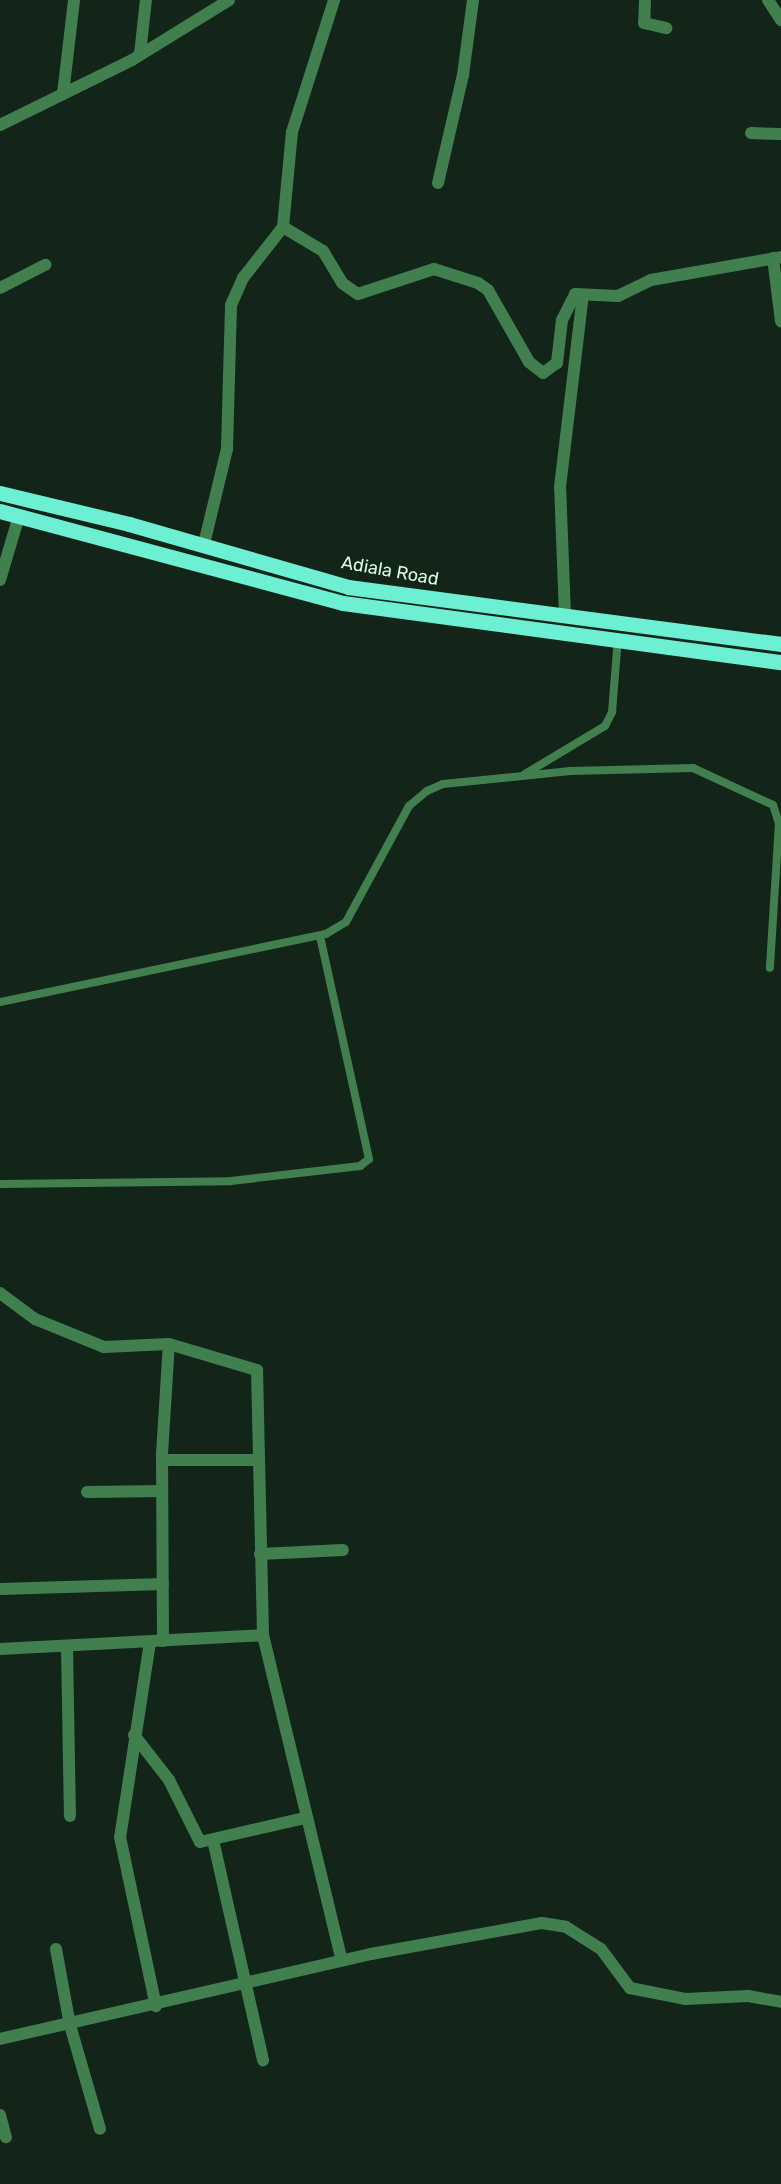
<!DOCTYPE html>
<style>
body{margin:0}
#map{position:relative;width:781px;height:2184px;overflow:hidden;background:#122518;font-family:Rubik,sans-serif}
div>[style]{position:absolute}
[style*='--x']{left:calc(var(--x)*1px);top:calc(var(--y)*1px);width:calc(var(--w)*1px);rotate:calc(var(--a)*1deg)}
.lane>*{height:8px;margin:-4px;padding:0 4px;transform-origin:4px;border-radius:4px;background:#427f4f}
.street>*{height:12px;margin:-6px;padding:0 6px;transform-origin:6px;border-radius:6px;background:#427f4f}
.primary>*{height:15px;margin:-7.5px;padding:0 7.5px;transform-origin:7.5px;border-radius:7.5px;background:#6defd4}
span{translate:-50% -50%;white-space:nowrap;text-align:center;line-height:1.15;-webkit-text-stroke:5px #122518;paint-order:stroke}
.street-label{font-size:18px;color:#dafbe3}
</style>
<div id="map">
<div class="lane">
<i style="--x:525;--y:774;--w:93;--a:-31"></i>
<i style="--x:605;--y:726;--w:16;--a:-63"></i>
<i style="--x:612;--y:712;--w:74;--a:-85.4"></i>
<i style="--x:0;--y:1002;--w:333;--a:-11.8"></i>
<i style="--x:326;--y:934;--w:23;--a:-31"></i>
<i style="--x:346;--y:922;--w:132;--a:-61.5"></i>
<i style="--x:409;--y:806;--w:23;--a:-40"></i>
<i style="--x:427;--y:791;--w:17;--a:-24"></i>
<i style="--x:443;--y:784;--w:128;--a:-5.8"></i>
<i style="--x:570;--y:771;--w:123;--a:-1.4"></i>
<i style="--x:693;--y:768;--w:88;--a:24.8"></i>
<i style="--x:773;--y:805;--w:19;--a:72"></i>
<i style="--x:779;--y:823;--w:145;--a:93.6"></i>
<i style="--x:0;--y:1184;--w:231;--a:-0.7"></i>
<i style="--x:231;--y:1181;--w:130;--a:-6.6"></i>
<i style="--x:360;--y:1166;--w:11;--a:-38"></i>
<i style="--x:369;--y:1159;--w:227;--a:-102.4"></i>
</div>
<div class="street">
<i style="--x:645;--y:0;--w:23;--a:92"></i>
<i style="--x:644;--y:23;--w:23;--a:13"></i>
<i style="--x:768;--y:0;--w:24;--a:57"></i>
<i style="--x:140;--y:54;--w:54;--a:-83.7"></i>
<i style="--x:63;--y:94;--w:95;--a:-83.3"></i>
<i style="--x:0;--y:125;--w:147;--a:-26.2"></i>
<i style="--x:132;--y:60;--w:114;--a:-31.7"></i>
<i style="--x:751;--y:133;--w:30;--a:2"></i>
<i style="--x:438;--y:183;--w:111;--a:-77"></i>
<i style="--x:463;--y:75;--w:76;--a:-82.4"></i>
<i style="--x:283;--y:227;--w:47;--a:31"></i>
<i style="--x:323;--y:251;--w:37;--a:59"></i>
<i style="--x:342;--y:283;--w:19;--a:35"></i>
<i style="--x:358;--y:294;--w:80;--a:-18.2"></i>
<i style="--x:434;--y:269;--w:46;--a:17.7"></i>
<i style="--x:478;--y:283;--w:12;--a:35"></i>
<i style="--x:488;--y:290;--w:83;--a:60.3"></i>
<i style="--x:529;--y:362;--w:18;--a:38"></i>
<i style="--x:543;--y:373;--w:17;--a:-36"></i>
<i style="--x:557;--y:363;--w:43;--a:-83.4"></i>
<i style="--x:562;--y:320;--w:29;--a:-63"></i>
<i style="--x:575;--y:294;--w:43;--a:2.7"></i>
<i style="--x:618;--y:296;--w:37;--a:-26"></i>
<i style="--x:651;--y:280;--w:132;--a:-10"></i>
<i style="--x:773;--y:258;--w:64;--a:82.8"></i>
<i style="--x:0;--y:288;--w:51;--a:-27.1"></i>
<i style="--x:204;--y:544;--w:98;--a:-76.4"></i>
<i style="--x:227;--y:449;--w:144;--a:-88.4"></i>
<i style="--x:231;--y:305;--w:30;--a:-66"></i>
<i style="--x:243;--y:278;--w:65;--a:-51.9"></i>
<i style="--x:283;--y:227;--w:95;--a:-84.6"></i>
<i style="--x:292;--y:132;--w:139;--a:-72.3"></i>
<i style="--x:0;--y:580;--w:67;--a:-73.5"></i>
<i style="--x:565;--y:615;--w:128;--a:-92.2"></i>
<i style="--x:560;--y:487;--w:193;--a:-83.2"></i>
<i style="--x:0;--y:1293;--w:44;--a:36.6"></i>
<i style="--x:35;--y:1319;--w:74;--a:22.1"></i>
<i style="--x:104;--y:1347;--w:65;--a:-2.6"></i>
<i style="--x:169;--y:1344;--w:92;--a:16.5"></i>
<i style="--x:257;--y:1370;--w:265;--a:88.7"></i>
<i style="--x:263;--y:1635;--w:335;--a:76.4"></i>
<i style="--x:162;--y:1460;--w:96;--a:0"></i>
<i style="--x:87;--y:1492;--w:75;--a:-0.8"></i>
<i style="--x:260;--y:1554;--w:83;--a:-2.8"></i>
<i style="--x:0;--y:1589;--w:163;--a:-1.8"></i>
<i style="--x:163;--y:1641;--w:187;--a:-90.3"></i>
<i style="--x:162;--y:1454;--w:110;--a:-86.4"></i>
<i style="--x:150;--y:1642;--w:197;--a:98.7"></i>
<i style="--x:120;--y:1837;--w:173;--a:78"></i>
<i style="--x:67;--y:1647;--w:169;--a:89"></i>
<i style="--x:0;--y:1649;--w:263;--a:-3"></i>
<i style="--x:134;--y:1735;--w:57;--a:52.1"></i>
<i style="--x:169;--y:1780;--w:69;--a:63.4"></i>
<i style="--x:200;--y:1842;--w:108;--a:-12.9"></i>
<i style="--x:213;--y:1840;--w:226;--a:77.2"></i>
<i style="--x:56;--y:1949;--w:77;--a:79.6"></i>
<i style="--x:70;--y:2025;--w:108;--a:73.9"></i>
<i style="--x:0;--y:2039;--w:381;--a:-12.9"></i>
<i style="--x:371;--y:1954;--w:174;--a:-10.3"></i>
<i style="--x:542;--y:1923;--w:24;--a:9"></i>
<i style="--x:566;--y:1927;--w:41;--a:32.2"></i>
<i style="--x:601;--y:1949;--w:49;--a:53.4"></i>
<i style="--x:630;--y:1988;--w:56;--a:11.3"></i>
<i style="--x:685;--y:1999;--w:63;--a:-2.7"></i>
<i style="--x:748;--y:1996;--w:34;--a:10"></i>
<i style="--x:0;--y:2115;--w:23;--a:75"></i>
</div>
<div class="primary">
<i style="--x:0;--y:493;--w:133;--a:13.5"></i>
<i style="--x:129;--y:524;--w:228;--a:16"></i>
<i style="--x:348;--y:587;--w:437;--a:7.5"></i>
<i style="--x:0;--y:511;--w:355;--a:15"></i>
<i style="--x:343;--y:603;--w:442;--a:7.7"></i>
</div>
<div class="street-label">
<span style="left:390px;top:571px;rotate:10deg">Adiala Road</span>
</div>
</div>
